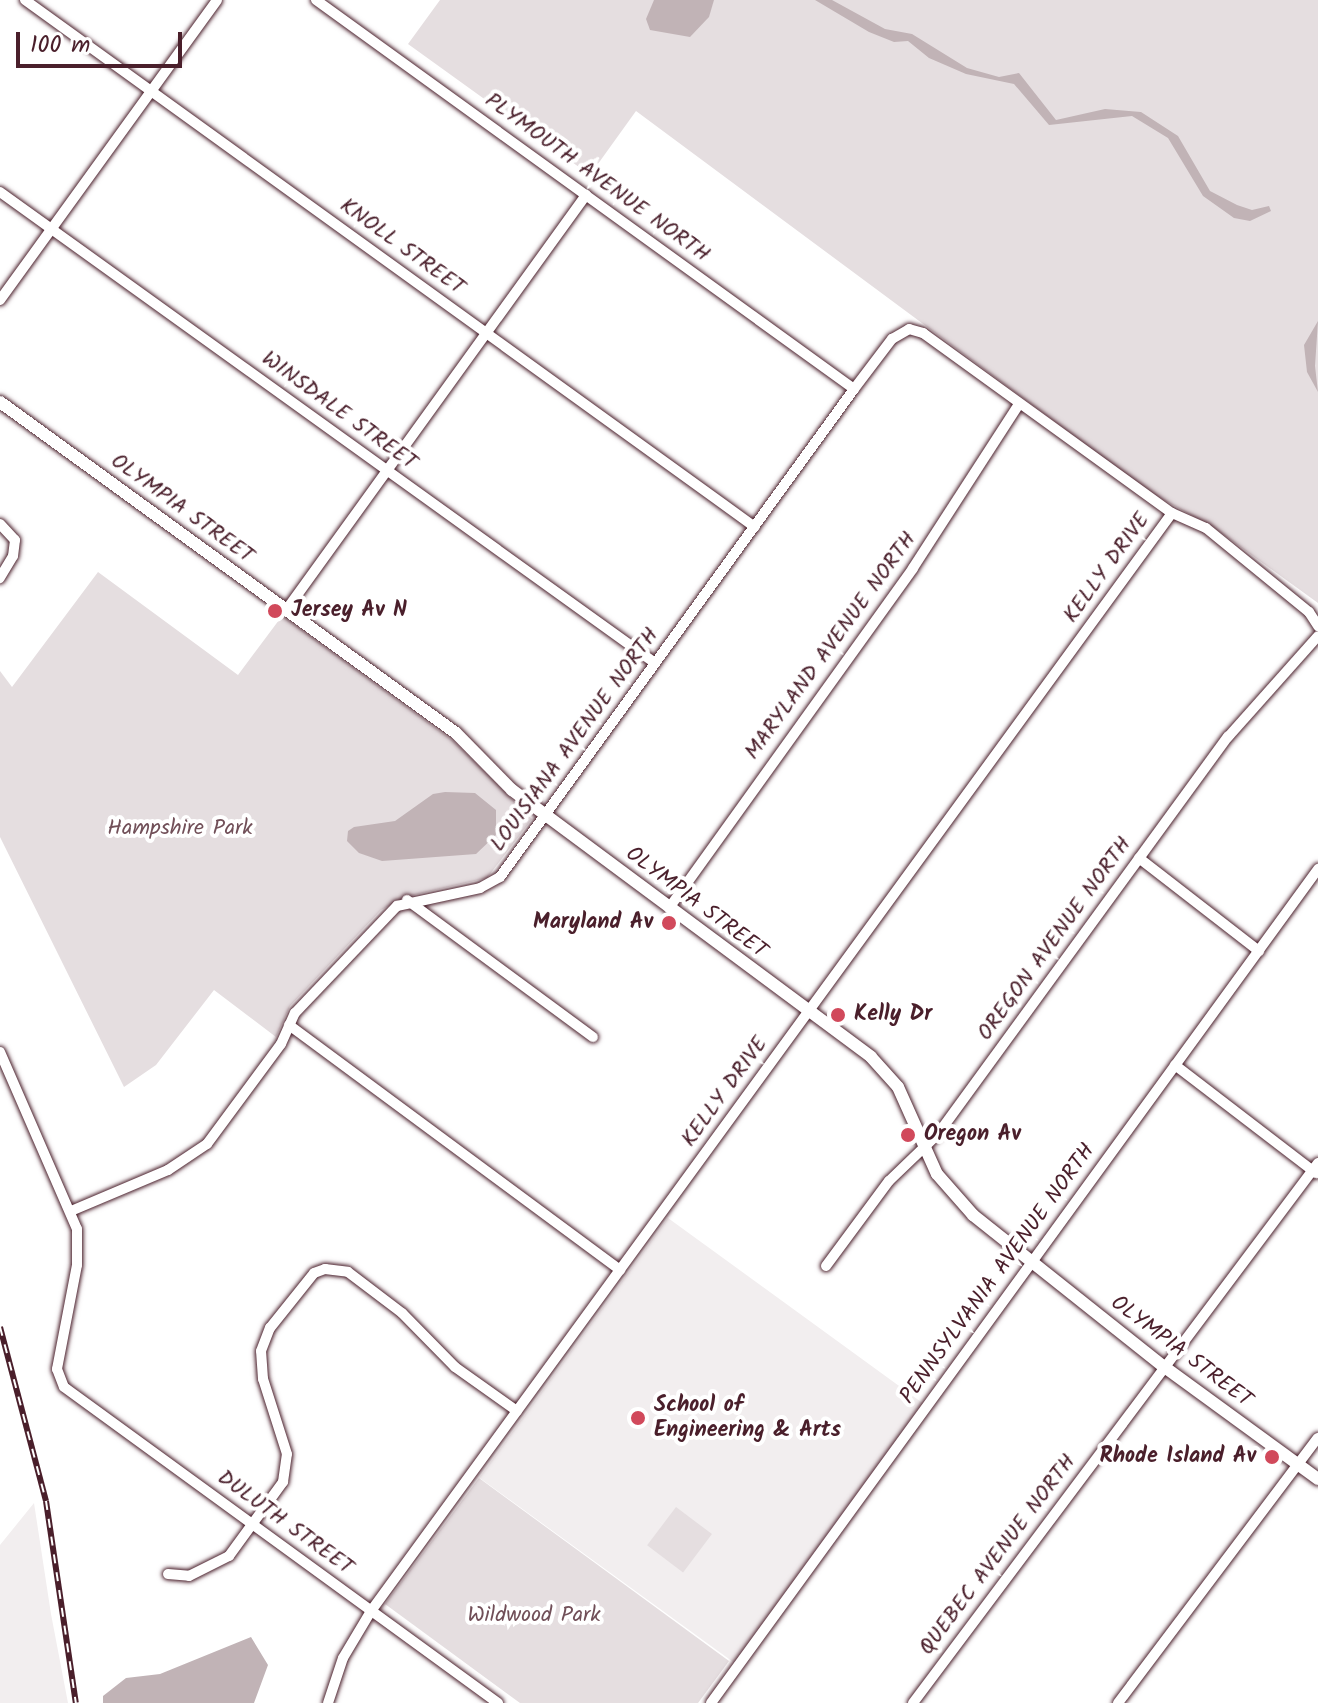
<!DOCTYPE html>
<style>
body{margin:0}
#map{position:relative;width:1318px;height:1703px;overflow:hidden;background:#fff;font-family:Kalam,sans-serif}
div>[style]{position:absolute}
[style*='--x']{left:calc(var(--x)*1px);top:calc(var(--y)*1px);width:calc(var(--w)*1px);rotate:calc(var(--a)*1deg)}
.built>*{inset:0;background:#f2eeef;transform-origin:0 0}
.green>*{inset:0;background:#e5dee0;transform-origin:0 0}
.water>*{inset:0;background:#c1b3b6}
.roads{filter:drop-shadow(0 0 2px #4a1f2b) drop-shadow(0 0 2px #4a1f2b)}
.minor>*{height:10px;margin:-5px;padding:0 5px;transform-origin:5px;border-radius:5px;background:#fff}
.tertiary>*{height:12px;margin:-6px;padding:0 6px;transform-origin:6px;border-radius:6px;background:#fff}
.rail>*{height:6px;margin-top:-3px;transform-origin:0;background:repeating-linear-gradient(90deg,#fff 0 9px,#4a1f2b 0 18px);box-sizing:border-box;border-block:2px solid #4a1f2b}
.dots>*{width:22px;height:22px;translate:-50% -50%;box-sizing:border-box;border:4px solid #fff;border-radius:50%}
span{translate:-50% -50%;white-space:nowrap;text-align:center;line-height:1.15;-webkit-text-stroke:8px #fff;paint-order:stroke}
.street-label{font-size:22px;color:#4a1f2b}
.poi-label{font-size:22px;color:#4a1f2b;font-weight:700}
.left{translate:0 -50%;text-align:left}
.right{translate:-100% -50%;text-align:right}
.park-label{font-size:22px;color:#714f58}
.scale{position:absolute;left:16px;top:32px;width:166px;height:36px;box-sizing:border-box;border:4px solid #4a1f2b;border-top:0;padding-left:10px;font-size:24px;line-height:28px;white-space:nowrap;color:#4a1f2b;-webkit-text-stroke:6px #fff;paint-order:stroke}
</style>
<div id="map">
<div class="built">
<i style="left:668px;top:1218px;width:315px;height:321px;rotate:36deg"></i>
<i style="clip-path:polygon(34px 1503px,51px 1614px,68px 1703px,0 1703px,0 1545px)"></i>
</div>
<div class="green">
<i style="clip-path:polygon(440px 0,1318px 0,1318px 603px,1213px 527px,1151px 493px,636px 111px,590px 175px,408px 44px)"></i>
<i style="clip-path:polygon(98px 572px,238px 675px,282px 616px,453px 741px,532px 819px,487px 878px,405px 897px,381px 910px,290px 1006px,276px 1037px,214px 990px,156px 1065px,124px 1087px,0 837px,0 671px,12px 687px)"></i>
<i style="clip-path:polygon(479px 1478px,729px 1661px,698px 1703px,520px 1703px,385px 1604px)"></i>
<i style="left:676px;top:1507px;width:45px;height:48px;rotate:37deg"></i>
</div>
<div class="water">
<i style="clip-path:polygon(654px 0,714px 0,709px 17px,690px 37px,650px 30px,646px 19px)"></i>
<i style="clip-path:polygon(815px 0,832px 0,885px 29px,912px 34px,967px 68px,999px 77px,1019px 73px,1056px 120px,1105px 109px,1141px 112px,1178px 136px,1210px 191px,1237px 205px,1252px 210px,1269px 206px,1271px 211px,1250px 221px,1234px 218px,1203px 196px,1168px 138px,1132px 116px,1049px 125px,1014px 84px,966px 74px,929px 58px,908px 41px,894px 42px,869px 32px)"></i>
<i style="clip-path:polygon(1318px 321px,1315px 366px,1318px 392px,1307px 372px,1304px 345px)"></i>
<i style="clip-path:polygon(445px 792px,475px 793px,496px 810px,496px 835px,476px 854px,382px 861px,359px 853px,347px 841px,348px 831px,354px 827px,395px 821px,433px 794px)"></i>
<i style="clip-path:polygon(251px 1637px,268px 1665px,254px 1703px,103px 1703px,103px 1696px,126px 1678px,160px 1674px)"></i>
</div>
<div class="roads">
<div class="minor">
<i style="--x:25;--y:0;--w:900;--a:35.83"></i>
<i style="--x:316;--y:0;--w:664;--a:35.87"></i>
<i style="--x:0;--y:192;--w:807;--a:35.72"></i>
<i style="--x:0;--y:300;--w:370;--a:-54.1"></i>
<i style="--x:0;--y:524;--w:22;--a:47"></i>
<i style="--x:15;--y:540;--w:16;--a:97"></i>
<i style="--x:13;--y:556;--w:26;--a:121"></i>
<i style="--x:287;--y:609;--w:511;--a:-54.16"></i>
<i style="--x:1139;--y:858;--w:152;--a:37.8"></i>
<i style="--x:407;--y:900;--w:231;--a:36.4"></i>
<i style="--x:669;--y:908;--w:418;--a:-54.3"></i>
<i style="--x:913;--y:568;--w:195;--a:-57.1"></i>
<i style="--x:289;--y:1025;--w:412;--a:36.5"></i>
<i style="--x:0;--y:1052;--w:193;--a:66.5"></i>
<i style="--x:77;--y:1229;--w:36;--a:90"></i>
<i style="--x:77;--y:1265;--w:106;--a:100.9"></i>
<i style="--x:57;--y:1369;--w:19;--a:69"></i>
<i style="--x:64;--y:1387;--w:537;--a:36.06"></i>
<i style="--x:1175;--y:1065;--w:178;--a:37.5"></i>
<i style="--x:71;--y:1211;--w:105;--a:-22.9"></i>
<i style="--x:168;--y:1170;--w:47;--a:-33.7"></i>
<i style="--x:207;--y:1144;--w:124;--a:-53.5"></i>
<i style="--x:281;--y:1044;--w:34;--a:-66"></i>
<i style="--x:295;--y:1013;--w:148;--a:-46.4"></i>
<i style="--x:397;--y:906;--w:85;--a:-12.2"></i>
<i style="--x:480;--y:888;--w:23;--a:-29"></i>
<i style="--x:500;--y:877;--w:603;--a:-54.04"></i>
<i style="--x:854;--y:389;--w:63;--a:-52.8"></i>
<i style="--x:892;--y:339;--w:20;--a:-30"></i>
<i style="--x:909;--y:329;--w:15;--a:16"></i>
<i style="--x:923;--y:333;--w:307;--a:35.9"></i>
<i style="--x:1172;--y:513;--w:37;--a:24"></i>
<i style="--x:1206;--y:528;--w:133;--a:39.2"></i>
<i style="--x:1309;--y:612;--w:17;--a:57"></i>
<i style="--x:826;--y:1266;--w:106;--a:-53.5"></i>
<i style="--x:889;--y:1181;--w:68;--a:-43.8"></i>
<i style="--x:938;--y:1134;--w:492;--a:-53.9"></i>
<i style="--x:1228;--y:737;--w:135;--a:-48.3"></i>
<i style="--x:168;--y:1574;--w:21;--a:5"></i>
<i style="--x:189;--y:1576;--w:45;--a:-26.6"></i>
<i style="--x:229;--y:1556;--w:92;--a:-53.9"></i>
<i style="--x:283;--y:1482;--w:28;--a:-82"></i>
<i style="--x:287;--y:1454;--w:79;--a:-107.7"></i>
<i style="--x:263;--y:1379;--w:28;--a:-94"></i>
<i style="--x:261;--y:1351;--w:25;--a:-69"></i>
<i style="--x:270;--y:1328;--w:70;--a:-51.3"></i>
<i style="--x:314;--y:1273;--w:12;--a:-20"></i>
<i style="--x:325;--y:1269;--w:23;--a:7"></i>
<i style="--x:348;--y:1272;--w:68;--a:37.2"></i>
<i style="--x:402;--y:1313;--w:76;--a:45.5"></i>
<i style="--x:455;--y:1367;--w:76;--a:35.4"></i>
<i style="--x:328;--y:1703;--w:47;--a:-71.6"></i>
<i style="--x:343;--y:1658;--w:55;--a:-59.2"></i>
<i style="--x:371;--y:1611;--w:1359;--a:-53.89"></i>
<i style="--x:711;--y:1703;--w:1032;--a:-53.95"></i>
<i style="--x:913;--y:1703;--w:675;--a:-53.13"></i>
<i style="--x:1118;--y:1703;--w:332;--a:-53"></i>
</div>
<div class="tertiary">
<i style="--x:0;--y:402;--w:563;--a:35.98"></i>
<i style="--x:456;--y:733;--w:80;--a:45.5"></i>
<i style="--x:512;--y:790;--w:447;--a:36.6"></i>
<i style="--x:871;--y:1057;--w:40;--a:48"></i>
<i style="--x:898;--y:1087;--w:95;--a:65.9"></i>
<i style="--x:937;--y:1174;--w:55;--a:48.7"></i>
<i style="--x:973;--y:1215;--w:243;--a:38.5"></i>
<i style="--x:1163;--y:1366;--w:192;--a:36.1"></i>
</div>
</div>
<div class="rail">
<i style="--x:0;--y:1327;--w:180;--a:75.2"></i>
<i style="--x:46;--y:1501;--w:204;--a:81.6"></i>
</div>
<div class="dots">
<i style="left:275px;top:611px;background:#d1495b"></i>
<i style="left:669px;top:923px;background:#d1495b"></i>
<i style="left:838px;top:1015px;background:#d1495b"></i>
<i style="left:908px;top:1135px;background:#d1495b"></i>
<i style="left:638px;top:1418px;background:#d1495b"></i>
<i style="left:1272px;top:1457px;background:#d1495b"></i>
</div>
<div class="street-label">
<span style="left:597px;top:178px;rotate:36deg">PLYMOUTH AVENUE NORTH</span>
<span style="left:402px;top:247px;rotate:36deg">KNOLL STREET</span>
<span style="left:339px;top:411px;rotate:36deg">WINSDALE STREET</span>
<span style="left:182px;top:509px;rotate:36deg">OLYMPIA STREET</span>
<span style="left:1107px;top:568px;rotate:-54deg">KELLY DRIVE</span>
<span style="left:831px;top:646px;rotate:-54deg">MARYLAND AVENUE NORTH</span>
<span style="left:575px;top:740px;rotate:-54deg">LOUISIANA AVENUE NORTH</span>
<span style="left:696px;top:903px;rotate:37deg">OLYMPIA STREET</span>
<span style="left:1055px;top:939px;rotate:-54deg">OREGON AVENUE NORTH</span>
<span style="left:725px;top:1092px;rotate:-54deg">KELLY DRIVE</span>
<span style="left:998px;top:1274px;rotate:-54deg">PENNSYLVANIA AVENUE NORTH</span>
<span style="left:1181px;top:1352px;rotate:37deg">OLYMPIA STREET</span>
<span style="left:285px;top:1523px;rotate:36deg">DULUTH STREET</span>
<span style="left:998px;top:1555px;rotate:-53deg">QUEBEC AVENUE NORTH</span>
</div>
<div class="poi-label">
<span class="left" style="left:291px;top:611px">Jersey Av N</span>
<span class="right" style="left:653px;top:923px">Maryland Av</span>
<span class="left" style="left:854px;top:1015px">Kelly Dr</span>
<span class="left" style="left:924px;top:1135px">Oregon Av</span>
<span class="left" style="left:654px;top:1418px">School of<br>Engineering &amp; Arts</span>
<span class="right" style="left:1256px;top:1457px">Rhode Island Av</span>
</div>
<div class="park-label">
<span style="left:180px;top:829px">Hampshire Park</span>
<span style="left:534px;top:1616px">Wildwood Park</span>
</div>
<div class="scale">100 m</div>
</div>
